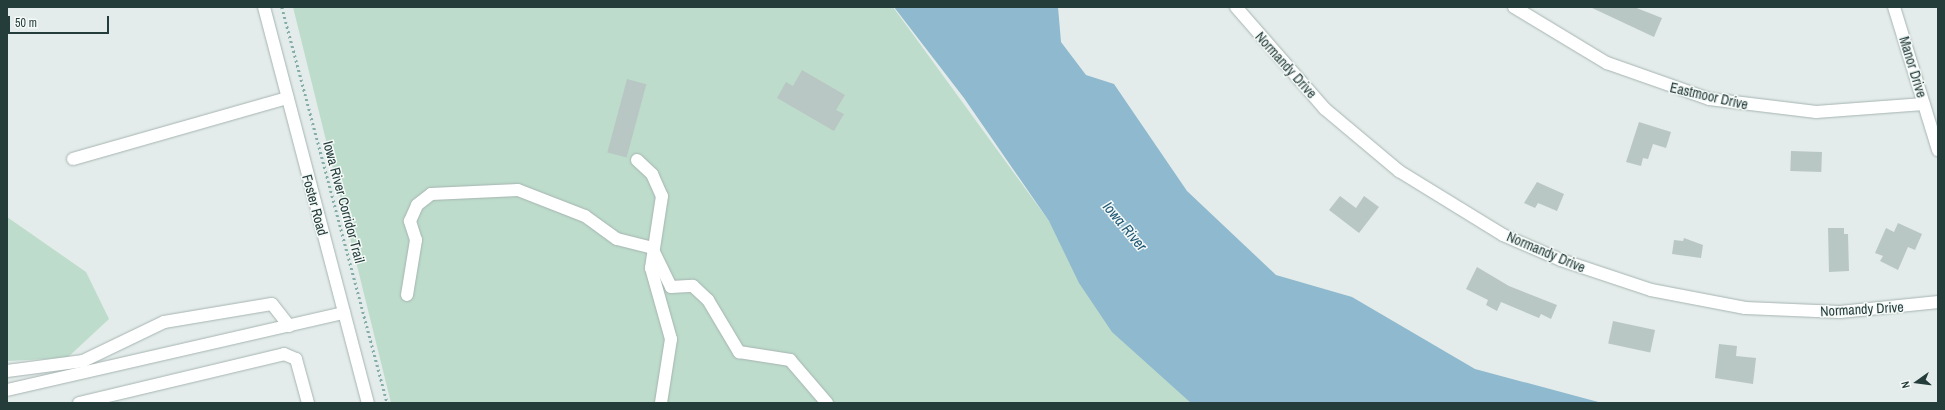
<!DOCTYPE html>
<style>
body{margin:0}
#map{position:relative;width:1945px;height:410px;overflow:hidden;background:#e3ecea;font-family:"Archivo Narrow",sans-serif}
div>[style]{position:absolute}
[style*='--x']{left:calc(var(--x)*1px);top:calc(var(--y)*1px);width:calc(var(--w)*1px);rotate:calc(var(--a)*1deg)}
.green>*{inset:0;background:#bddccb}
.water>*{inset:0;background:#8eb9ce}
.building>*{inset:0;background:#b9c7c4;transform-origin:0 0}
.path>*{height:2.5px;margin-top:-1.25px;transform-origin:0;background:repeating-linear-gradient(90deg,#85aea9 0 2px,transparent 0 5px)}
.roads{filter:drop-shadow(0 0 1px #a6b4b2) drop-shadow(0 0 1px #a6b4b2)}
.minor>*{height:12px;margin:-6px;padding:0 6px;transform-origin:6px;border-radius:6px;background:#fff}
span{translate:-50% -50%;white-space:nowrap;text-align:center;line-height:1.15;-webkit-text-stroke:3px #f4f9f7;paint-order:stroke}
.street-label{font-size:14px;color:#243d3b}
.water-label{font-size:15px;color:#205876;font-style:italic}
.frame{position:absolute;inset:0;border:8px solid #243d3b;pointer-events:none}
.north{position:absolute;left:1897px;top:362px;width:40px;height:40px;-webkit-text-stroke:3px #f4f9f7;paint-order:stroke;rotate:256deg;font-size:11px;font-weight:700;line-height:16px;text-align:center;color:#243d3b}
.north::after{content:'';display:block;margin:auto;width:14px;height:18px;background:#243d3b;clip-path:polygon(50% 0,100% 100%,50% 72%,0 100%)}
.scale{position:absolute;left:8px;top:16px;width:101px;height:18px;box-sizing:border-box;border:2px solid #243d3b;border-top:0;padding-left:5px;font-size:12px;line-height:14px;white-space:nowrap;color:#243d3b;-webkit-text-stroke:3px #f4f9f7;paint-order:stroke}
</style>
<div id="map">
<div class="green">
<i style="clip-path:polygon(293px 7px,893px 7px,1049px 221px,1191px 403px,391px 403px)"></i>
<i style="clip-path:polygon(7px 217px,86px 272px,109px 319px,67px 358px,7px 361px)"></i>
</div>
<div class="water">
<i style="clip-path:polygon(894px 7px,1058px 7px,1061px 42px,1086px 75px,1114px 84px,1187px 191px,1276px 275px,1352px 297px,1475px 369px,1602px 403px,1191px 403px,1112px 332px,1079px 283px,1049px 221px,964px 98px)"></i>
</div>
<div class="building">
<i style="clip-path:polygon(1590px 7px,1634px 7px,1662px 18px,1654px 37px)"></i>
<i style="clip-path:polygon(802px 70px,845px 95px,836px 110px,844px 114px,834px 131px,777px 98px,786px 82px,793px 86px)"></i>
<i style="left:627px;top:79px;width:20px;height:76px;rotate:15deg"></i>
<i style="clip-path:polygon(1639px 122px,1671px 132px,1666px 148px,1653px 144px,1648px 159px,1643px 158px,1641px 166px,1626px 162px)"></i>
<i style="left:1791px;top:151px;width:31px;height:20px;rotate:2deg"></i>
<i style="clip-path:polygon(1537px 182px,1564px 194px,1557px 211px,1538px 203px,1535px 208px,1524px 203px)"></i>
<i style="clip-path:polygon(1340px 196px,1356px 208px,1364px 196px,1379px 207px,1359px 233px,1329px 210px)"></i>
<i style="clip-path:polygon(1898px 223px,1922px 234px,1915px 250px,1908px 247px,1898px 270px,1880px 261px,1883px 256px,1875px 253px,1886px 228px,1894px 232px)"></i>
<i style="clip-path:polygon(1828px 228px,1844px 228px,1844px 234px,1848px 234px,1849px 271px,1829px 272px)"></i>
<i style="clip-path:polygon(1684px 238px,1703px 245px,1701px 258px,1672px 254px,1674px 240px,1683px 241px)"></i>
<i style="clip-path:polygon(1477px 267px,1509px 286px,1557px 305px,1551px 319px,1541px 314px,1539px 318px,1501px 302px,1497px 311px,1486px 305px,1488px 300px,1466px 289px)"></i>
<i style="left:1613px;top:321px;width:43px;height:23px;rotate:12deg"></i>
<i style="clip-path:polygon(1719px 344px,1737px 346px,1736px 356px,1756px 358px,1753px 384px,1715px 378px)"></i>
</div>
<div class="path">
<i style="--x:282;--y:7;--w:410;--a:75.1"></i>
</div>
<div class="roads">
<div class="minor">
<i style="--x:264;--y:7;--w:409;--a:75.3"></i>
<i style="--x:1236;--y:7;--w:135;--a:48.9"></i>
<i style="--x:1325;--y:109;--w:97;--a:40"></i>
<i style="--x:1399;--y:171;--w:122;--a:31.6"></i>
<i style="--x:1503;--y:235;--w:63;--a:23.3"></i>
<i style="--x:1561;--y:260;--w:95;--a:18.4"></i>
<i style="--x:1651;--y:290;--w:96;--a:10.8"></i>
<i style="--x:1745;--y:308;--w:95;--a:2.4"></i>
<i style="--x:1840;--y:312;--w:99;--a:-5.8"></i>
<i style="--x:1514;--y:7;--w:109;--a:31.1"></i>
<i style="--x:1607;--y:63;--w:108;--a:19.4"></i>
<i style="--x:1709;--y:99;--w:108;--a:6.9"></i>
<i style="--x:1816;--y:112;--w:108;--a:-4.2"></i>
<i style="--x:1894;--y:7;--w:150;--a:72.9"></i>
<i style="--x:73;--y:159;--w:223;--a:-15.9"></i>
<i style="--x:637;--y:160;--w:21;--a:43"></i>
<i style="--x:652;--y:174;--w:24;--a:66"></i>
<i style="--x:662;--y:196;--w:73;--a:98.7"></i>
<i style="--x:651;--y:268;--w:74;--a:74.3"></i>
<i style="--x:671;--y:339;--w:65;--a:98.9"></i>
<i style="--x:407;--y:295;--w:56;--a:-80.7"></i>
<i style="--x:416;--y:240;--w:20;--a:-108"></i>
<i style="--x:410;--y:221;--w:17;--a:-66"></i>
<i style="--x:417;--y:205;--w:18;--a:-38"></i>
<i style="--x:431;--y:194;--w:87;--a:-2.6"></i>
<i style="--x:518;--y:190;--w:72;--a:21.2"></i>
<i style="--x:585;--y:216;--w:39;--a:36"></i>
<i style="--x:617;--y:239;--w:36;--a:14"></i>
<i style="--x:652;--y:248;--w:43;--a:64"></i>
<i style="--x:671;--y:287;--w:22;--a:-3"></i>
<i style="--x:693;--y:286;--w:21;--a:43"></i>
<i style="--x:708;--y:300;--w:61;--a:59.2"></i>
<i style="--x:739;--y:352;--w:52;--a:8.9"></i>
<i style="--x:790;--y:360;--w:57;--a:49.3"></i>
<i style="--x:7;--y:371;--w:77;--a:-7.5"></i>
<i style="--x:83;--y:361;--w:90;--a:-25.7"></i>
<i style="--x:164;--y:322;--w:109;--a:-9.5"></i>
<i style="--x:272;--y:304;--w:28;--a:52"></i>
<i style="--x:7;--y:390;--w:346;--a:-12.9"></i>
<i style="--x:79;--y:403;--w:211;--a:-13.4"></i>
<i style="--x:284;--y:354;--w:13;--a:23"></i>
<i style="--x:296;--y:359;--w:46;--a:74.7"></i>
</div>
</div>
<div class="street-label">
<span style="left:1286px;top:65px;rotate:48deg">Normandy Drive</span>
<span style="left:1913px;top:67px;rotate:73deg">Manor Drive</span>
<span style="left:1709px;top:96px;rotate:13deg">Eastmoor Drive</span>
<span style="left:344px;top:202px;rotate:75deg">Iowa River Corridor Trail</span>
<span style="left:315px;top:205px;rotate:75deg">Foster Road</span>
<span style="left:1546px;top:252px;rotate:23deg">Normandy Drive</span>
<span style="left:1862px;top:309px;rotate:-3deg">Normandy Drive</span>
</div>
<div class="water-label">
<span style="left:1125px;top:226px;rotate:50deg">Iowa River</span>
</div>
<div class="frame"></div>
<div class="north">N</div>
<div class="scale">50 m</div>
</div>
